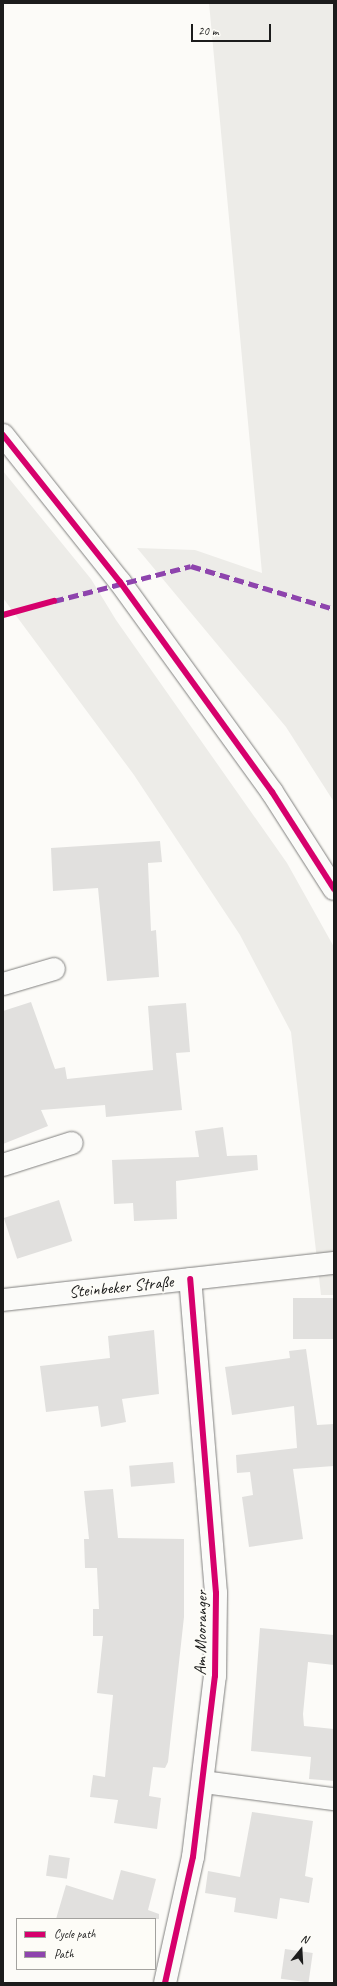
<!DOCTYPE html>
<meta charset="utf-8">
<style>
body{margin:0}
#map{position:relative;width:337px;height:1986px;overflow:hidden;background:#fcfbf8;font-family:Caveat,sans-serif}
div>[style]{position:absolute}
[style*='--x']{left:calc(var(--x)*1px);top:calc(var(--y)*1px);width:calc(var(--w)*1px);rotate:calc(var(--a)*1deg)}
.green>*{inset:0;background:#edece8}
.building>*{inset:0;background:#e1e0de;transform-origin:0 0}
.roads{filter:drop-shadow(0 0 1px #81807f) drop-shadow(0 0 1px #81807f)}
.minor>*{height:22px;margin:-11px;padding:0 11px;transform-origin:11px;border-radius:11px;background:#fbfbf9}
.tertiary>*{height:22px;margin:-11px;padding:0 11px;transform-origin:11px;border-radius:11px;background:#fbfbf9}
.quiet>*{height:5px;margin-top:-2.5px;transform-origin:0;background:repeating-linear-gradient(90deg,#8e44ad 0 10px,transparent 0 15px)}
.cycleway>*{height:6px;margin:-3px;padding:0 3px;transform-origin:3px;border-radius:3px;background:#d6006c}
span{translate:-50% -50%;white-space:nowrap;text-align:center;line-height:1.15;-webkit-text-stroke:4px #fdfcf7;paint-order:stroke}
.street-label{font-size:17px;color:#1c1c1c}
.frame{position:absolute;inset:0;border:4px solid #1c1c1c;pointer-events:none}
.legend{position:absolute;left:16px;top:1918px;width:140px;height:52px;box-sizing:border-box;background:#fdfcf7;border:1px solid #a3a29f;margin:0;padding:5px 7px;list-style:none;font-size:12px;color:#1c1c1c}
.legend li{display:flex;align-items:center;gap:8px;height:20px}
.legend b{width:20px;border:1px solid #a3a29f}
.north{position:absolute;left:281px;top:1930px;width:40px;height:40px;-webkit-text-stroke:3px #fdfcf7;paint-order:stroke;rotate:18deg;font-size:11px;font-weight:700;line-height:16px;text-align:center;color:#1c1c1c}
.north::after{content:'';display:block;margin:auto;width:14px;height:18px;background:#1c1c1c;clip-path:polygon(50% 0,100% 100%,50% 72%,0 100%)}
.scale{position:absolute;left:191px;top:24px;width:80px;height:18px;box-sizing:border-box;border:2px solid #1c1c1c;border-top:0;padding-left:5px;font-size:12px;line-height:14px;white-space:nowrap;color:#1c1c1c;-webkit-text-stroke:3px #fdfcf7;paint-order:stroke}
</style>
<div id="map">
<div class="green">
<i style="clip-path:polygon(209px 3px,334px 3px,334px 802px,286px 727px,137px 548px,195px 550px,262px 573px)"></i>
<i style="clip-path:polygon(3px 471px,91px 579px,116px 620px,287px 863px,334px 947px,334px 1295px,321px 1295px,291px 1032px,240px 935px,134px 775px,3px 598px)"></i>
</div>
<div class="building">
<i style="clip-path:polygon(160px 841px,162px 862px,148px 863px,151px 931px,156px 930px,159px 977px,107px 981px,98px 888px,53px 891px,51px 848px)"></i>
<i style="clip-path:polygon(31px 1002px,55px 1069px,65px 1067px,67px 1079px,153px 1070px,148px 1006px,186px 1003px,190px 1052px,176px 1053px,182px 1110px,106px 1117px,105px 1105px,41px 1110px,48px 1126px,3px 1144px,3px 1011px)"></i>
<i style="clip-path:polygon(223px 1127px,227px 1156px,257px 1155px,258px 1170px,176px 1181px,177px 1219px,134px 1221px,133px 1203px,114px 1204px,112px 1160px,199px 1157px,195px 1131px)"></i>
<i style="left:59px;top:1200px;width:43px;height:58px;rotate:72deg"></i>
<i style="left:334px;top:1298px;width:41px;height:41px;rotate:90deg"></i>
<i style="clip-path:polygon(154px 1330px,159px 1394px,122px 1399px,126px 1422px,101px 1427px,98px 1406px,46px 1412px,40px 1366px,110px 1358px,108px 1336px)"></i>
<i style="clip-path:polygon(306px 1349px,317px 1425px,334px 1424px,334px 1466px,293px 1469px,303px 1539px,249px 1547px,242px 1497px,253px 1495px,250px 1472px,237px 1473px,236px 1455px,297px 1448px,294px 1406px,232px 1415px,225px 1367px,290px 1358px,289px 1351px)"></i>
<i style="left:173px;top:1462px;width:21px;height:44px;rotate:85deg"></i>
<i style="clip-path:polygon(113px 1489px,118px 1538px,184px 1539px,184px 1617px,168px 1762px,165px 1768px,153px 1767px,149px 1796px,161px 1798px,157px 1829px,114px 1823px,118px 1800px,90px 1797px,93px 1775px,105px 1777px,113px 1695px,97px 1693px,103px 1636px,93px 1636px,93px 1609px,99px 1609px,97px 1568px,85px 1568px,84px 1539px,89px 1539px,84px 1491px)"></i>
<i style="clip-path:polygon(260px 1628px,334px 1635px,334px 1665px,308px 1662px,303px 1714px,304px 1726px,334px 1729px,334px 1781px,309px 1779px,311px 1757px,251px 1751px)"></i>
<i style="clip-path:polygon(252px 1812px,313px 1821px,305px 1876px,313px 1878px,309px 1903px,280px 1898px,277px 1919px,234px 1912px,236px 1898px,205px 1893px,208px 1871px,240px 1877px)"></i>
<i style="left:49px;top:1855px;width:21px;height:21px;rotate:8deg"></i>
<i style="clip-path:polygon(121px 1870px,156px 1879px,148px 1910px,159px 1914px,159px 1919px,56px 1919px,66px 1885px,113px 1900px)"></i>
<i style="left:285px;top:1949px;width:28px;height:30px;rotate:8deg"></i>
</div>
<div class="roads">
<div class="minor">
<i style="--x:3;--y:984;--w:53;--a:-16.4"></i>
<i style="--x:3;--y:1165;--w:72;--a:-17.7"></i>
<i style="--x:204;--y:1782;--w:131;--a:7.5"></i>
<i style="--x:165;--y:1983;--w:129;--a:-77.5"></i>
<i style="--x:193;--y:1857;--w:182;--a:-83.1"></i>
<i style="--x:215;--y:1676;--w:83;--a:-89.3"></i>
<i style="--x:216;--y:1593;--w:315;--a:-94.7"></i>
</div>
<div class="tertiary">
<i style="--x:3;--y:435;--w:188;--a:51.5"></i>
<i style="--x:120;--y:582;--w:259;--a:54.1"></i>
<i style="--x:272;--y:792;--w:115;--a:57.4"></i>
<i style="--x:3;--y:1300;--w:333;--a:-6.4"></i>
</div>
</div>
<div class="quiet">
<i style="--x:54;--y:601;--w:141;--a:-14.3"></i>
<i style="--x:191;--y:566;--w:149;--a:16.7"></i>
</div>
<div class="cycleway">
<i style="--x:3;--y:435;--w:188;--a:51.5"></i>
<i style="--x:120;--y:582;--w:259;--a:54.1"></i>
<i style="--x:272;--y:792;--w:115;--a:57.4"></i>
<i style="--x:3;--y:615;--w:53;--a:-15.4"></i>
<i style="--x:165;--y:1983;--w:129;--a:-77.5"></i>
<i style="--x:193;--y:1857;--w:182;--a:-83.1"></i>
<i style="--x:215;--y:1676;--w:83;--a:-89.3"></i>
<i style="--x:216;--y:1593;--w:315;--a:-94.7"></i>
</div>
<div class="street-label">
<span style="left:121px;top:1287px;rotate:-6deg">Steinbeker Straße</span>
<span style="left:201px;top:1633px;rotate:-89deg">Am Mooranger</span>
</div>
<div class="frame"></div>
<ul class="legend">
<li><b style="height:5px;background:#d6006c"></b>Cycle path</li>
<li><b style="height:5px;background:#8e44ad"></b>Path</li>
</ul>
<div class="north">N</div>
<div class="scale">20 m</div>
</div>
